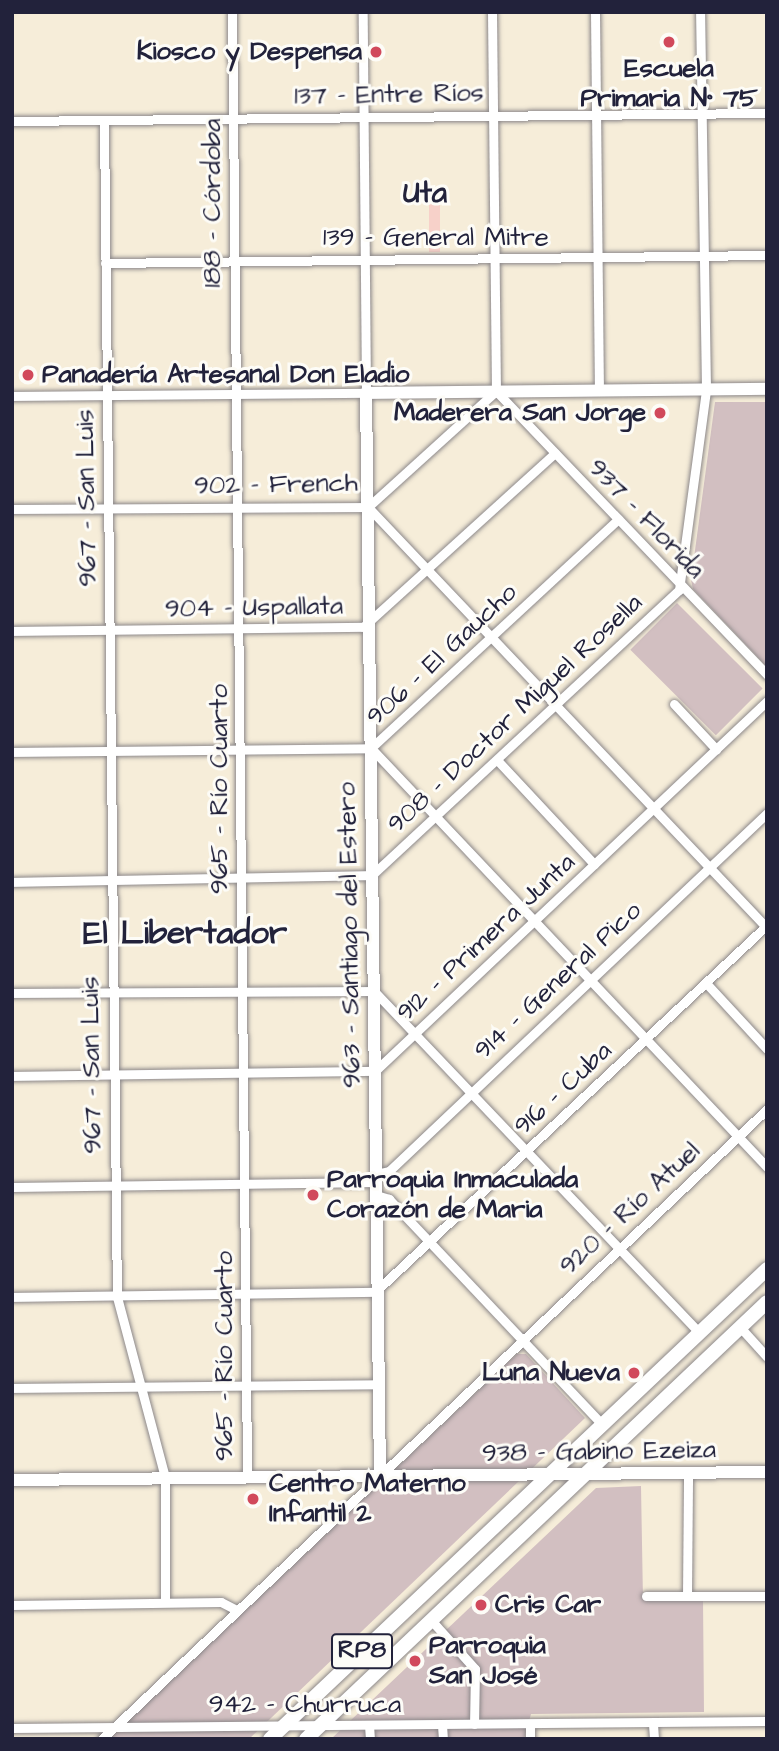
<!DOCTYPE html>
<meta charset="utf-8">
<style>
body{margin:0}
#map{position:relative;width:779px;height:1751px;overflow:hidden;background:#f6edd9;font-family:"Architects Daughter",sans-serif}
div>[style]{position:absolute}
[style*='--x']{left:calc(var(--x)*1px);top:calc(var(--y)*1px);width:calc(var(--w)*1px);rotate:calc(var(--a)*1deg)}
.built>*{inset:0;background:#f7d1c9;transform-origin:0 0}
.industrial>*{inset:0;background:#d2bfc1;transform-origin:0 0}
.roads{filter:drop-shadow(0 0 2px #8c888a) drop-shadow(0 0 2px #8c888a)}
.street>*{height:9px;margin:-4.5px;padding:0 4.5px;transform-origin:4.5px;border-radius:4.5px;background:#fff}
.secondary>*{height:12px;margin:-6px;padding:0 6px;transform-origin:6px;border-radius:6px;background:#fff}
.primary>*{height:14px;margin:-7px;padding:0 7px;transform-origin:7px;border-radius:7px;background:#fff}
.dots>*{width:19px;height:19px;translate:-50% -50%;box-sizing:border-box;border:4px solid #fdfcf7;border-radius:50%}
span{translate:-50% -50%;white-space:nowrap;text-align:center;line-height:1.15;-webkit-text-stroke:6px #fdfcf7;paint-order:stroke}
.shield-label span{padding:2px 5px;background:#fdfcf7;border:2px solid;border-radius:5px;-webkit-text-stroke-width:0}
.shield-label{font-size:24px;color:#22223b;font-weight:700}
.poi-label{font-size:26px;color:#22223b;font-weight:700}
.right{translate:-100% -50%;text-align:right}
.left{translate:0 -50%;text-align:left}
.street-label{font-size:26px;color:#22223b}
.quarter-label{font-size:30px;color:#22223b;font-weight:700}
.district-label{font-size:33px;color:#22223b;font-weight:700}
.frame{position:absolute;inset:0;border:14px solid #22223b;pointer-events:none}
</style>
<div id="map">
<div class="built">
<i style="left:429px;top:200px;width:11px;height:52px"></i>
</div>
<div class="industrial">
<i style="clip-path:polygon(715px 402px,767px 402px,767px 667px,693px 589px,691px 580px)"></i>
<i style="left:677px;top:603px;width:121px;height:66px;rotate:45deg"></i>
<i style="clip-path:polygon(517px 1354px,526px 1354px,585px 1418px,249px 1739px,109px 1739px)"></i>
<i style="clip-path:polygon(641px 1486px,643px 1600px,703px 1599px,704px 1712px,531px 1714px,524px 1739px,331px 1739px,596px 1488px)"></i>
</div>
<div class="roads">
<div class="street">
<i style="--x:232;--y:12;--w:1466;--a:89.41"></i>
<i style="--x:492;--y:12;--w:379;--a:89.4"></i>
<i style="--x:595;--y:12;--w:378;--a:89.4"></i>
<i style="--x:12;--y:121;--w:755;--a:-0.61"></i>
<i style="--x:104;--y:121;--w:1176;--a:89.37"></i>
<i style="--x:117;--y:1297;--w:187;--a:75.1"></i>
<i style="--x:165;--y:1478;--w:124;--a:90"></i>
<i style="--x:105;--y:263;--w:662;--a:-0.69"></i>
<i style="--x:496;--y:391;--w:393;--a:46.3"></i>
<i style="--x:12;--y:396;--w:354;--a:-0.5"></i>
<i style="--x:366;--y:393;--w:381;--a:-90.5"></i>
<i style="--x:368;--y:507;--w:580;--a:46.54"></i>
<i style="--x:12;--y:509;--w:356;--a:-0.3"></i>
<i style="--x:368;--y:507;--w:171;--a:-42.2"></i>
<i style="--x:12;--y:631;--w:351;--a:-0.7"></i>
<i style="--x:363;--y:627;--w:259;--a:-42.2"></i>
<i style="--x:674;--y:704;--w:62;--a:47"></i>
<i style="--x:371;--y:748;--w:577;--a:46.62"></i>
<i style="--x:12;--y:752;--w:359;--a:-0.6"></i>
<i style="--x:371;--y:748;--w:337;--a:-42.8"></i>
<i style="--x:498;--y:761;--w:141;--a:47"></i>
<i style="--x:12;--y:882;--w:360;--a:-1.1"></i>
<i style="--x:372;--y:875;--w:419;--a:-42.9"></i>
<i style="--x:679;--y:590;--w:203;--a:-82.3"></i>
<i style="--x:706;--y:389;--w:377;--a:-90.9"></i>
<i style="--x:706;--y:983;--w:90;--a:47.3"></i>
<i style="--x:12;--y:993;--w:362;--a:-0.3"></i>
<i style="--x:374;--y:991;--w:471;--a:46.4"></i>
<i style="--x:12;--y:1076;--w:363;--a:-0.8"></i>
<i style="--x:375;--y:1071;--w:539;--a:-43.35"></i>
<i style="--x:376;--y:1174;--w:13;--a:-13"></i>
<i style="--x:389;--y:1171;--w:521;--a:-43.44"></i>
<i style="--x:12;--y:1187;--w:364;--a:-0.8"></i>
<i style="--x:376;--y:1195;--w:14;--a:17"></i>
<i style="--x:389;--y:1199;--w:308;--a:46.6"></i>
<i style="--x:12;--y:1297;--w:363;--a:-0.8"></i>
<i style="--x:375;--y:1292;--w:537;--a:-43.11"></i>
<i style="--x:740;--y:1327;--w:40;--a:48"></i>
<i style="--x:12;--y:1388;--w:365;--a:-0.6"></i>
<i style="--x:646;--y:1596;--w:121;--a:0"></i>
<i style="--x:687;--y:1596;--w:122;--a:-89.5"></i>
<i style="--x:12;--y:1605;--w:209;--a:-0.8"></i>
<i style="--x:221;--y:1602;--w:18;--a:27"></i>
<i style="--x:431;--y:1620;--w:66;--a:48.1"></i>
<i style="--x:475;--y:1669;--w:55;--a:91"></i>
<i style="--x:653;--y:1724;--w:15;--a:86"></i>
<i style="--x:369;--y:1725;--w:14;--a:86"></i>
<i style="--x:442;--y:1725;--w:14;--a:86"></i>
<i style="--x:530;--y:1725;--w:14;--a:90"></i>
<i style="--x:12;--y:1728;--w:755;--a:-0.53"></i>
<i style="--x:102;--y:1739;--w:916;--a:-43.45"></i>
</div>
<div class="secondary">
<i style="--x:380;--y:1476;--w:1083;--a:-90.74"></i>
<i style="--x:366;--y:393;--w:401;--a:-0.6"></i>
<i style="--x:12;--y:1480;--w:755;--a:-0.61"></i>
</div>
<div class="primary">
<i style="--x:270;--y:1739;--w:684;--a:-43.4"></i>
<i style="--x:306;--y:1739;--w:635;--a:-43.47"></i>
</div>
</div>
<div class="dots">
<i style="left:669px;top:42px;background:#d1495b"></i>
<i style="left:376px;top:52px;background:#d1495b"></i>
<i style="left:28px;top:375px;background:#d1495b"></i>
<i style="left:660px;top:413px;background:#d1495b"></i>
<i style="left:313px;top:1195px;background:#d1495b"></i>
<i style="left:634px;top:1373px;background:#d1495b"></i>
<i style="left:253px;top:1499px;background:#d1495b"></i>
<i style="left:481px;top:1605px;background:#d1495b"></i>
<i style="left:415px;top:1661px;background:#d1495b"></i>
</div>
<div class="shield-label">
<span style="left:362px;top:1651px">RP8</span>
</div>
<div class="poi-label">
<span class="right" style="left:362px;top:52px">Kiosco y Despensa</span>
<span style="left:669px;top:84px">Escuela<br>Primaria N° 75</span>
<span class="left" style="left:42px;top:375px">Panadería Artesanal Don Eladio</span>
<span class="right" style="left:646px;top:413px">Maderera San Jorge</span>
<span class="left" style="left:327px;top:1195px">Parroquia Inmaculada<br>Corazón de Maria</span>
<span class="right" style="left:620px;top:1373px">Luna Nueva</span>
<span class="left" style="left:269px;top:1499px">Centro Materno<br>Infantil 2</span>
<span class="left" style="left:495px;top:1605px">Cris Car</span>
<span class="left" style="left:429px;top:1661px">Parroquia<br>San José</span>
</div>
<div class="street-label">
<span style="left:389px;top:95px;rotate:-1deg">137 - Entre Ríos</span>
<span style="left:213px;top:203px;rotate:-90deg">188 - Córdoba</span>
<span style="left:436px;top:238px">139 - General Mitre</span>
<span style="left:276px;top:485px;rotate:-1deg">902 - French</span>
<span style="left:87px;top:498px;rotate:-91deg">967 - San Luis</span>
<span style="left:646px;top:519px;rotate:46deg">937 - Florida</span>
<span style="left:254px;top:608px;rotate:-1deg">904 - Uspallata</span>
<span style="left:442px;top:655px;rotate:-43deg">906 - El Gaucho</span>
<span style="left:515px;top:714px;rotate:-43deg">908 - Doctor Miguel Rosella</span>
<span style="left:220px;top:789px;rotate:-90deg">965 - Río Cuarto</span>
<span style="left:350px;top:935px;rotate:-91deg">963 - Santiago del Estero</span>
<span style="left:486px;top:938px;rotate:-43deg">912 - Primera Junta</span>
<span style="left:558px;top:981px;rotate:-43deg">914 - General Pico</span>
<span style="left:92px;top:1065px;rotate:-91deg">967 - San Luis</span>
<span style="left:563px;top:1089px;rotate:-43deg">916 - Cuba</span>
<span style="left:630px;top:1209px;rotate:-43deg">920 - Río Atuel</span>
<span style="left:225px;top:1356px;rotate:-90deg">965 - Río Cuarto</span>
<span style="left:599px;top:1452px;rotate:-1deg">938 - Gabino Ezeiza</span>
<span style="left:305px;top:1705px">942 - Churruca</span>
</div>
<div class="quarter-label">
<span style="left:425px;top:193px">Uta</span>
</div>
<div class="district-label">
<span style="left:185px;top:934px">El Libertador</span>
</div>
<div class="frame"></div>
</div>
